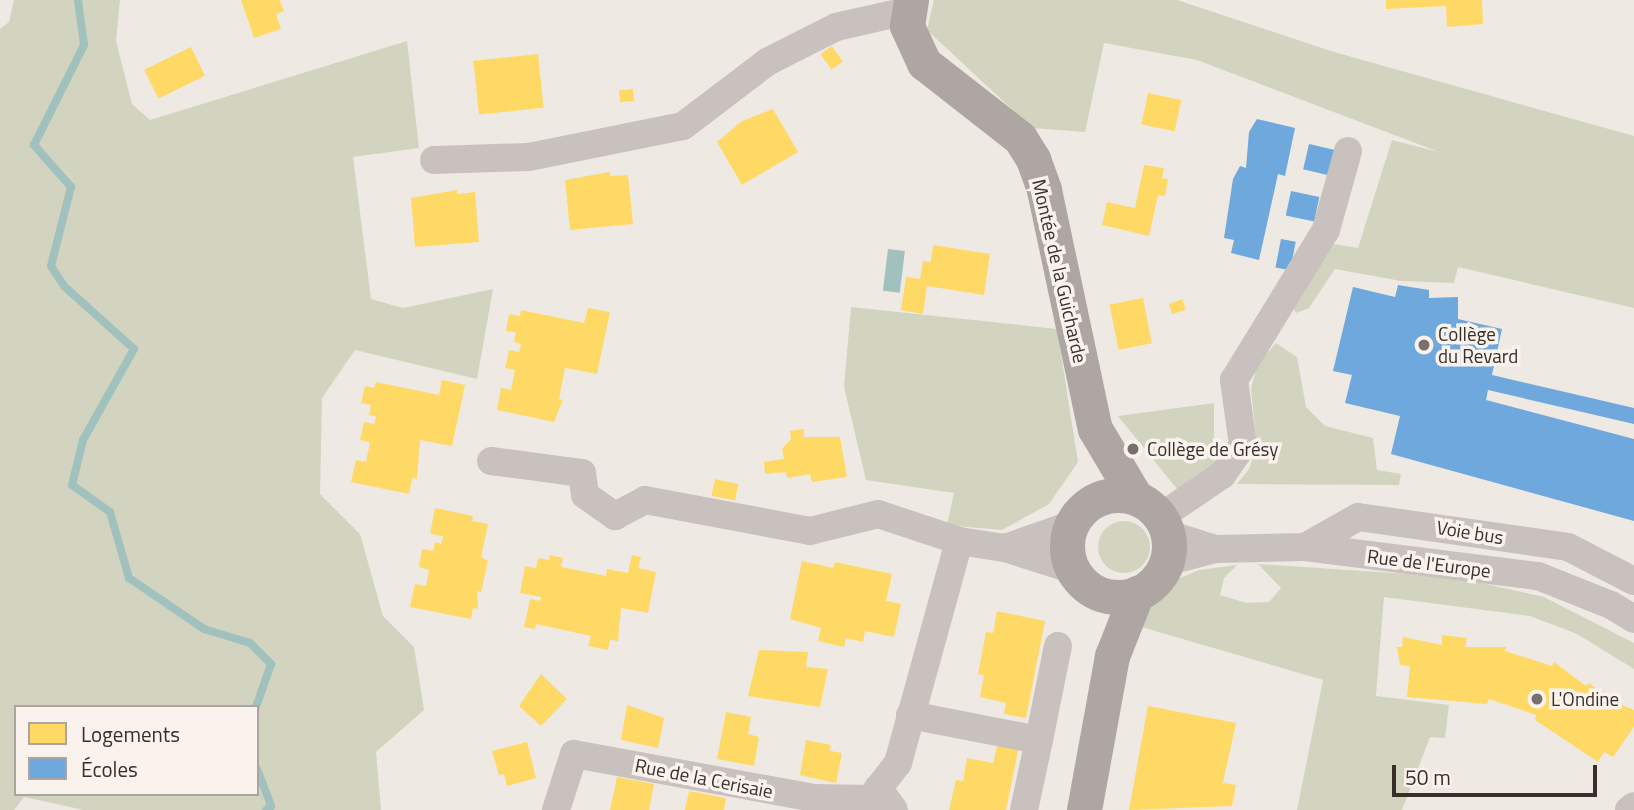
<!DOCTYPE html>
<meta charset="utf-8">
<style>
body{margin:0}
#map{position:relative;width:1634px;height:810px;overflow:hidden;background:#efe9e4;font-family:"Titillium Web",sans-serif}
div>[style]{position:absolute}
[style*='--x']{left:calc(var(--x)*1px);top:calc(var(--y)*1px);width:calc(var(--w)*1px);rotate:calc(var(--a)*1deg)}
.green>*{inset:0;background:#d2d4bf}
.round{border-radius:50%}
.water>*{inset:0;background:#a1c1be;transform-origin:0 0}
.homes>*{inset:0;background:#ffd966;transform-origin:0 0}
.schools>*{inset:0;background:#6fa8dc;transform-origin:0 0}
.stream>*{height:8px;margin:-4px;padding:0 4px;transform-origin:4px;border-radius:4px;background:#a1c1be}
.minor>*{height:28px;margin:-14px;padding:0 14px;transform-origin:14px;border-radius:14px;background:#c8c1bd}
.major>*{height:35px;margin:-17.5px;padding:0 17.5px;transform-origin:17.5px;border-radius:17.5px;background:#ada6a2}
.major>.ring{margin:-17.5px;padding:0;box-sizing:content-box;background:none;border:35px solid #ada6a2;border-radius:50%}
.dots>*{width:19px;height:19px;translate:-50% -50%;box-sizing:border-box;border:4px solid #faf3ed;border-radius:50%}
span{translate:-50% -50%;white-space:nowrap;text-align:center;line-height:1.15;-webkit-text-stroke:7px #faf3ed;paint-order:stroke}
.street-label{font-size:19px;color:#392e2b}
.poi-label{font-size:19px;color:#392e2b}
.left{translate:0 -50%;text-align:left}
.legend{position:absolute;left:14px;top:705px;width:245px;height:91px;box-sizing:border-box;background:#faf3ed;border:2px solid #ada49f;margin:0;padding:9px 12px;list-style:none;font-size:21px;color:#392e2b}
.legend li{display:flex;align-items:center;gap:14px;height:35px}
.legend b{width:35px;border:2px solid #ada49f}
.scale{position:absolute;left:1392px;top:765px;width:205px;height:32px;box-sizing:border-box;border:4px solid #392e2b;border-top:0;padding-left:9px;font-size:21px;line-height:24px;white-space:nowrap;color:#392e2b;-webkit-text-stroke:5px #faf3ed;paint-order:stroke}
</style>
<div id="map">
<div class="green">
<i style="clip-path:polygon(evenodd,14px 0,120px 0,116px 41px,132px 104px,150px 120px,407px 41px,419px 148px,353px 157px,371px 299px,403px 308px,493px 289px,477px 379px,355px 350px,322px 398px,320px 494px,360px 534px,383px 616px,414px 647px,424px 710px,376px 752px,381px 810px,84px 810px,24px 797px,14px 810px,0 810px,0 29px,9px 22px,14px 0,16px 707px,257px 707px,257px 794px,16px 794px,16px 707px)"></i>
<i style="clip-path:polygon(934px 0,1177px 0,1334px 52px,1634px 136px,1634px 308px,1458px 267px,1454px 283px,1401px 281px,1335px 269px,1309px 308px,1296px 313px,1292px 306px,1333px 244px,1358px 248px,1392px 140px,1439px 152px,1197px 60px,1104px 43px,1085px 132px,1032px 128px,927px 30px)"></i>
<i style="clip-path:polygon(851px 307px,1057px 329px,1078px 462px,1049px 504px,1002px 530px,947px 525px,954px 493px,866px 480px,844px 387px)"></i>
<i style="clip-path:polygon(1276px 343px,1297px 357px,1306px 407px,1325px 426px,1373px 438px,1377px 470px,1401px 474px,1399px 485px,1237px 484px,1249px 469px,1257px 446px,1251px 389px,1257px 364px)"></i>
<i style="clip-path:polygon(1214px 403px,1214px 464px,1177px 489px,1118px 416px)"></i>
<i class="round" style="left:1098px;top:521px;width:52px;height:52px"></i>
<i style="clip-path:polygon(1258px 564px,1454px 577px,1544px 597px,1634px 643px,1634px 669px,1577px 634px,1530px 616px,1384px 597px,1376px 696px,1449px 705px,1445px 738px,1430px 737px,1402px 810px,1297px 810px,1323px 680px,1138px 626px,1138px 608px,1153px 601px,1168px 583px,1199px 570px,1237px 565px,1224px 578px,1220px 595px,1247px 603px,1269px 602px,1281px 588px)"></i>
</div>
<div class="water">
<i style="left:888px;top:249px;width:17px;height:42px;rotate:7deg"></i>
</div>
<div class="homes">
<i style="clip-path:polygon(241px 0,280px 0,284px 11px,276px 14px,281px 29px,254px 38px)"></i>
<i style="clip-path:polygon(1386px 0,1482px 0,1483px 24px,1447px 27px,1446px 6px,1386px 9px)"></i>
<i style="left:832px;top:46px;width:19px;height:14px;rotate:55deg"></i>
<i style="left:191px;top:47px;width:32px;height:52px;rotate:64deg"></i>
<i style="left:538px;top:54px;width:54px;height:65px;rotate:84deg"></i>
<i style="left:633px;top:89px;width:12px;height:14px;rotate:85deg"></i>
<i style="left:1148px;top:93px;width:34px;height:32px;rotate:12deg"></i>
<i style="clip-path:polygon(773px 109px,798px 152px,742px 185px,717px 142px,742px 121px)"></i>
<i style="clip-path:polygon(1144px 165px,1164px 168px,1162px 178px,1168px 179px,1165px 196px,1158px 195px,1149px 236px,1102px 225px,1107px 202px,1135px 208px)"></i>
<i style="clip-path:polygon(610px 172px,610px 176px,628px 175px,633px 224px,570px 230px,565px 180px)"></i>
<i style="clip-path:polygon(457px 190px,457px 194px,475px 192px,479px 242px,415px 247px,411px 198px)"></i>
<i style="clip-path:polygon(933px 245px,990px 254px,984px 295px,927px 286px,923px 314px,901px 310px,906px 277px,920px 279px,923px 261px,931px 262px)"></i>
<i style="left:1143px;top:298px;width:46px;height:34px;rotate:79deg"></i>
<i style="clip-path:polygon(1182px 299px,1186px 310px,1172px 314px,1169px 304px)"></i>
<i style="clip-path:polygon(588px 308px,610px 312px,597px 374px,565px 368px,559px 399px,563px 400px,554px 422px,497px 410px,501px 388px,511px 390px,515px 370px,505px 368px,509px 350px,519px 352px,521px 344px,514px 342px,516px 332px,506px 331px,509px 314px,520px 316px,521px 310px,584px 323px)"></i>
<i style="clip-path:polygon(442px 380px,465px 385px,452px 446px,420px 440px,417px 479px,412px 478px,409px 494px,351px 482px,356px 460px,366px 462px,370px 442px,360px 440px,364px 422px,374px 424px,376px 416px,369px 415px,371px 405px,361px 403px,365px 386px,374px 388px,376px 382px,439px 395px)"></i>
<i style="clip-path:polygon(804px 429px,804px 437px,840px 437px,847px 477px,812px 482px,810px 474px,787px 478px,786px 472px,765px 474px,764px 462px,784px 459px,782px 449px,791px 439px,790px 431px)"></i>
<i style="left:715px;top:479px;width:24px;height:17px;rotate:12deg"></i>
<i style="clip-path:polygon(435px 508px,473px 516px,472px 521px,488px 524px,481px 557px,488px 561px,481px 592px,477px 591px,478px 609px,473px 608px,471px 619px,410px 607px,415px 584px,426px 586px,429px 570px,419px 567px,422px 549px,433px 551px,435px 542px,441px 544px,443px 536px,430px 534px)"></i>
<i style="clip-path:polygon(550px 555px,563px 558px,561px 567px,606px 576px,607px 569px,628px 573px,632px 555px,641px 557px,638px 568px,656px 572px,648px 613px,621px 608px,618px 641px,610px 640px,608px 650px,588px 646px,591px 636px,536px 624px,535px 629px,524px 627px,530px 599px,540px 601px,541px 597px,520px 593px,525px 566px,536px 568px,538px 558px,549px 560px)"></i>
<i style="clip-path:polygon(802px 561px,833px 568px,835px 562px,892px 574px,886px 601px,901px 604px,894px 637px,865px 631px,863px 642px,846px 638px,844px 647px,818px 641px,821px 628px,790px 619px)"></i>
<i style="clip-path:polygon(997px 611px,1045px 621px,1026px 718px,1004px 714px,1006px 703px,980px 697px,984px 675px,978px 674px,986px 632px,993px 633px)"></i>
<i style="clip-path:polygon(1442px 635px,1467px 638px,1465px 647px,1506px 647px,1505px 651px,1552px 666px,1554px 662px,1586px 686px,1588px 683px,1609px 695px,1607px 699px,1634px 710px,1634px 727px,1613px 757px,1604px 752px,1598px 762px,1535px 720px,1536px 715px,1489px 699px,1487px 704px,1407px 697px,1410px 666px,1400px 665px,1397px 647px,1402px 647px,1403px 637px,1442px 645px)"></i>
<i style="clip-path:polygon(759px 650px,808px 652px,806px 667px,828px 669px,820px 707px,748px 696px)"></i>
<i style="clip-path:polygon(541px 674px,567px 699px,541px 726px,519px 706px)"></i>
<i style="clip-path:polygon(627px 705px,664px 718px,658px 748px,621px 740px)"></i>
<i style="clip-path:polygon(1148px 706px,1236px 723px,1223px 783px,1236px 785px,1232px 806px,1129px 810px)"></i>
<i style="clip-path:polygon(726px 712px,751px 717px,748px 734px,759px 737px,754px 766px,717px 759px)"></i>
<i style="clip-path:polygon(806px 740px,831px 745px,830px 751px,842px 753px,836px 783px,800px 775px)"></i>
<i style="clip-path:polygon(527px 742px,536px 778px,507px 786px,504px 774px,499px 775px,492px 751px)"></i>
<i style="clip-path:polygon(998px 742px,1019px 746px,1006px 810px,949px 810px,956px 780px,963px 781px,967px 758px,993px 763px)"></i>
<i style="clip-path:polygon(617px 777px,654px 784px,649px 810px,610px 810px)"></i>
<i style="clip-path:polygon(689px 791px,726px 798px,724px 810px,685px 810px)"></i>
</div>
<div class="schools">
<i style="clip-path:polygon(1257px 119px,1295px 128px,1285px 176px,1278px 174px,1259px 260px,1231px 253px,1234px 240px,1224px 238px,1233px 179px,1240px 166px,1246px 168px,1249px 132px)"></i>
<i style="left:1309px;top:144px;width:28px;height:26px;rotate:13deg"></i>
<i style="left:1291px;top:191px;width:29px;height:25px;rotate:12deg"></i>
<i style="left:1281px;top:239px;width:15px;height:29px;rotate:11deg"></i>
<i style="clip-path:polygon(1398px 285px,1429px 290px,1429px 298px,1458px 297px,1458px 319px,1502px 329px,1492px 375px,1634px 408px,1634px 424px,1488px 390px,1486px 400px,1634px 439px,1634px 521px,1391px 454px,1400px 416px,1345px 403px,1352px 375px,1333px 371px,1353px 287px,1395px 297px)"></i>
</div>
<div class="stream">
<i style="--x:78;--y:0;--w:45;--a:82.4"></i>
<i style="--x:84;--y:45;--w:112;--a:116.6"></i>
<i style="--x:34;--y:145;--w:56;--a:48.6"></i>
<i style="--x:71;--y:187;--w:81;--a:104.2"></i>
<i style="--x:51;--y:266;--w:24;--a:57"></i>
<i style="--x:64;--y:286;--w:94;--a:42"></i>
<i style="--x:134;--y:349;--w:104;--a:119.3"></i>
<i style="--x:83;--y:440;--w:46;--a:103.7"></i>
<i style="--x:72;--y:485;--w:47;--a:35.4"></i>
<i style="--x:110;--y:512;--w:69;--a:73.9"></i>
<i style="--x:129;--y:578;--w:91;--a:34.2"></i>
<i style="--x:204;--y:629;--w:48;--a:16.9"></i>
<i style="--x:250;--y:643;--w:30;--a:45"></i>
<i style="--x:271;--y:664;--w:46;--a:109.2"></i>
<i style="--x:257;--y:769;--w:40;--a:69"></i>
<i style="--x:271;--y:806;--w:6;--a:141"></i>
</div>
<div class="minor">
<i style="--x:434;--y:160;--w:95;--a:-1.8"></i>
<i style="--x:529;--y:157;--w:157;--a:-11.4"></i>
<i style="--x:683;--y:126;--w:106;--a:-37.3"></i>
<i style="--x:767;--y:62;--w:77;--a:-26.9"></i>
<i style="--x:836;--y:27;--w:73;--a:-12.7"></i>
<i style="--x:491;--y:461;--w:92;--a:7.5"></i>
<i style="--x:582;--y:473;--w:22;--a:82"></i>
<i style="--x:585;--y:495;--w:37;--a:35"></i>
<i style="--x:615;--y:516;--w:34;--a:-28"></i>
<i style="--x:645;--y:500;--w:168;--a:10.6"></i>
<i style="--x:810;--y:531;--w:70;--a:-14"></i>
<i style="--x:878;--y:514;--w:85;--a:18.4"></i>
<i style="--x:959;--y:541;--w:47;--a:8.7"></i>
<i style="--x:1005;--y:548;--w:70;--a:-19.2"></i>
<i style="--x:1160;--y:517;--w:75;--a:-34.1"></i>
<i style="--x:1222;--y:475;--w:37;--a:-55"></i>
<i style="--x:1243;--y:445;--w:66;--a:-97.9"></i>
<i style="--x:1234;--y:380;--w:176;--a:-58.5"></i>
<i style="--x:1326;--y:230;--w:82;--a:-74.4"></i>
<i style="--x:1168;--y:534;--w:49;--a:17.7"></i>
<i style="--x:1305;--y:547;--w:61;--a:-29.5"></i>
<i style="--x:1358;--y:517;--w:212;--a:8.1"></i>
<i style="--x:1568;--y:547;--w:74;--a:27.3"></i>
<i style="--x:1005;--y:548;--w:69;--a:17.7"></i>
<i style="--x:1166;--y:562;--w:51;--a:-14.9"></i>
<i style="--x:1215;--y:549;--w:90;--a:-1.3"></i>
<i style="--x:1305;--y:547;--w:235;--a:7.1"></i>
<i style="--x:1538;--y:576;--w:79;--a:21.7"></i>
<i style="--x:1611;--y:605;--w:27;--a:31"></i>
<i style="--x:910;--y:715;--w:131;--a:11"></i>
<i style="--x:1039;--y:740;--w:96;--a:-78.6"></i>
<i style="--x:878;--y:788;--w:27;--a:54"></i>
<i style="--x:556;--y:810;--w:59;--a:-72.2"></i>
<i style="--x:574;--y:754;--w:243;--a:10.4"></i>
<i style="--x:813;--y:798;--w:57;--a:1"></i>
<i style="--x:870;--y:799;--w:46;--a:-52.1"></i>
<i style="--x:898;--y:763;--w:230;--a:-74.6"></i>
<i style="--x:1024;--y:810;--w:72;--a:-77.9"></i>
<i style="--x:1629;--y:810;--w:6;--a:-39"></i>
</div>
<div class="major">
<i style="--x:911;--y:0;--w:26;--a:99"></i>
<i style="--x:907;--y:26;--w:41;--a:65.3"></i>
<i style="--x:924;--y:63;--w:122;--a:38"></i>
<i style="--x:1020;--y:138;--w:25;--a:58"></i>
<i style="--x:1033;--y:159;--w:33;--a:70"></i>
<i style="--x:1044;--y:190;--w:244;--a:78"></i>
<i style="--x:1095;--y:429;--w:80;--a:59.3"></i>
<i class="ring" style="left:1067px;top:495px;width:67px;height:67px"></i>
<i style="--x:1084;--y:810;--w:157;--a:-79.7"></i>
<i style="--x:1112;--y:656;--w:68;--a:-68.4"></i>
</div>
<div class="dots">
<i style="left:1424px;top:345px;background:#796f6c"></i>
<i style="left:1133px;top:449px;background:#796f6c"></i>
<i style="left:1537px;top:699px;background:#796f6c"></i>
</div>
<div class="street-label">
<span style="left:1060px;top:271px;rotate:77deg">Montée de la Guicharde</span>
<span style="left:1470px;top:532px;rotate:9deg">Voie bus</span>
<span style="left:1429px;top:563px;rotate:7deg">Rue de l'Europe</span>
<span style="left:704px;top:778px;rotate:11deg">Rue de la Cerisaie</span>
</div>
<div class="poi-label">
<span class="left" style="left:1438px;top:345px">Collège<br>du Revard</span>
<span class="left" style="left:1147px;top:449px">Collège de Grésy</span>
<span class="left" style="left:1551px;top:699px">L'Ondine</span>
</div>
<ul class="legend">
<li><b style="height:19px;background:#ffd966"></b>Logements</li>
<li><b style="height:19px;background:#6fa8dc"></b>Écoles</li>
</ul>
<div class="scale">50 m</div>
</div>
